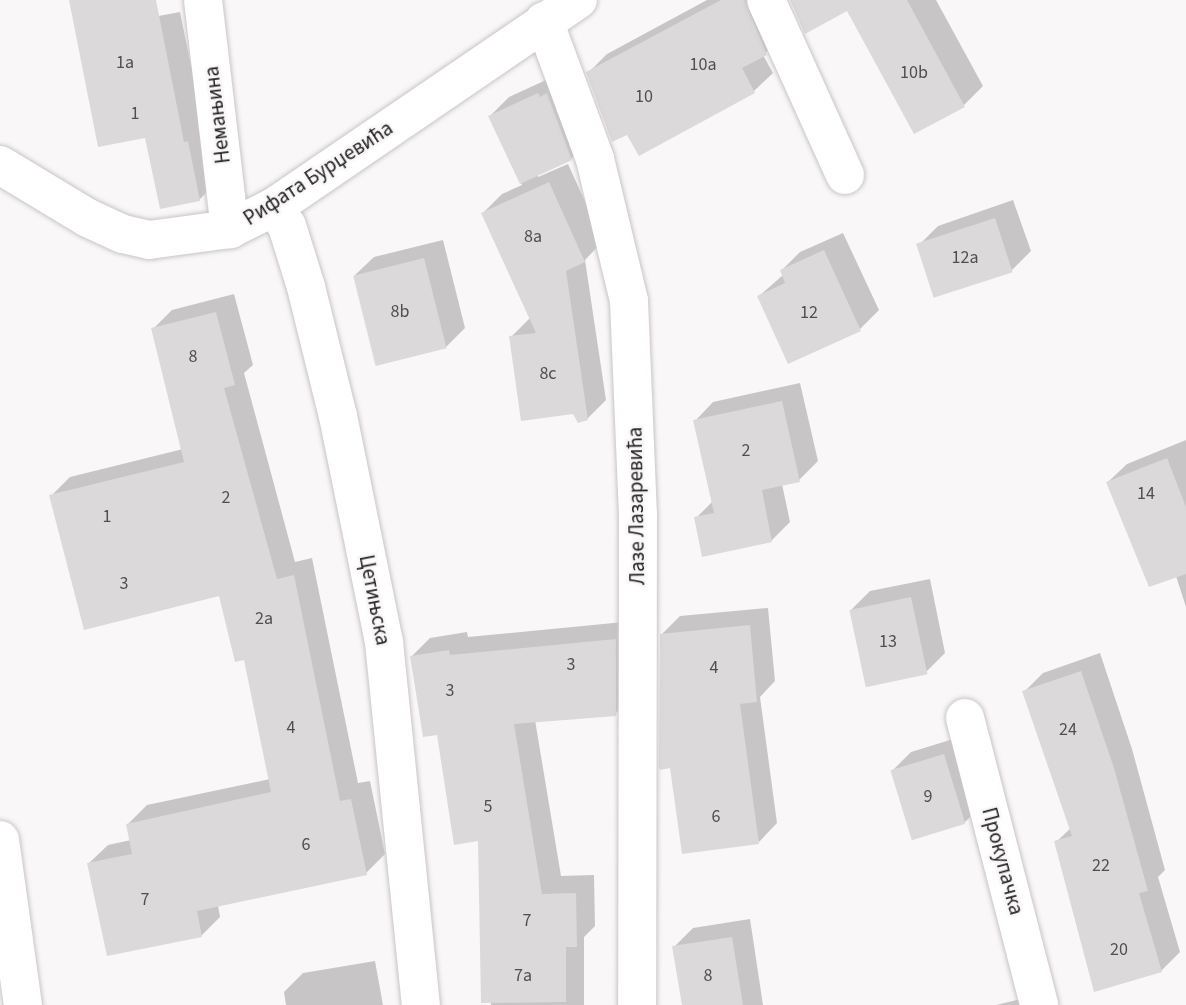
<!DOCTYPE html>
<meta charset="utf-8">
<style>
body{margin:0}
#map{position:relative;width:1186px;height:1005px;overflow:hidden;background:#faf7f8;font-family:"Source Sans 3",sans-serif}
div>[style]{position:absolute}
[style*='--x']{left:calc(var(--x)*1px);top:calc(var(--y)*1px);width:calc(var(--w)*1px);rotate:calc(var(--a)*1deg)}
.shadow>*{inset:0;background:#0003}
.building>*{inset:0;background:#dcd9db;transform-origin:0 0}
.roads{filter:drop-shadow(0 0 2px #c8c5c7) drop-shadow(0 0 2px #c8c5c7)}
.minor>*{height:38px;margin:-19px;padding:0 19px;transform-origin:19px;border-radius:19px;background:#fff}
span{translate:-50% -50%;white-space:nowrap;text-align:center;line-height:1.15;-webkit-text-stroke:5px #faf7f8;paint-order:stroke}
.number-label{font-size:18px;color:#504f50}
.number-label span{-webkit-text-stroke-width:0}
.street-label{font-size:21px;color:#222121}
</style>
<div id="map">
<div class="shadow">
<i style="clip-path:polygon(707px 0,769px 0,785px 35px,763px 55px,773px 73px,754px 91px,588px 73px,607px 54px)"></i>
<i style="clip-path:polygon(792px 0,936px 0,983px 86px,964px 105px,848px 9px)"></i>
<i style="clip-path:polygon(180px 12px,203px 124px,218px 181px,199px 200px,146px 136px,99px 27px)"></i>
<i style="clip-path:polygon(557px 75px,590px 140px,571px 159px,537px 174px,538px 177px,568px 164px,603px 241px,585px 260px,606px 400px,587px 419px,574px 412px,511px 337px,531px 317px,483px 213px,502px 194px,522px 185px,490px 116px,509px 97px)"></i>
<i style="clip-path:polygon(1013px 200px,1031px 251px,1012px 270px,919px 245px,938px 226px)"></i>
<i style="clip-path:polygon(843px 233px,879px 310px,860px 329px,759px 296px,783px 275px,782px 270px,800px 252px)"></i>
<i style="clip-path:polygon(443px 240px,465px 328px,446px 347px,355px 275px,374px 257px)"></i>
<i style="clip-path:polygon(234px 294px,253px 365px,244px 373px,295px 562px,312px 558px,358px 783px,370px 781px,385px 854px,366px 873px,218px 905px,220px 917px,201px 936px,89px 863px,108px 845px,131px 840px,128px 824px,147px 805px,270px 779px,246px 658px,221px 594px,51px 496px,70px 477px,183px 449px,153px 329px,172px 310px)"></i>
<i style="clip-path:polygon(800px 383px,818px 461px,799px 480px,782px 484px,790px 522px,771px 541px,696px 518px,713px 501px,695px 421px,713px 402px)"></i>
<i style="clip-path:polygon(1186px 440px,1186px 607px,1176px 576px,1108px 482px,1127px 464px)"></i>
<i style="clip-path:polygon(930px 579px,945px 653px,926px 672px,851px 610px,870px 591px)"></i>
<i style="clip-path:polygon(768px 608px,775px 681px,760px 697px,777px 823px,759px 842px,661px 635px,680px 616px)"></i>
<i style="clip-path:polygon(634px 621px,634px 696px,615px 714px,535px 720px,561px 876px,594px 875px,595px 926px,584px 937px,584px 1005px,491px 1005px,480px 839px,411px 657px,430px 638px,467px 632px,468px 637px)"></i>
<i style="clip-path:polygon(1100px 653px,1132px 749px,1165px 870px,1158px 877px,1180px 952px,1161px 971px,1056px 842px,1071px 828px,1024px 692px,1043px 673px)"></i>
<i style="clip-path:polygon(963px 736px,983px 804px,964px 823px,892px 771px,911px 752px)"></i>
<i style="clip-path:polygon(750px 919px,763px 1005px,684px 1005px,674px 947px,693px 928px)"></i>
<i style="clip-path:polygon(375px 961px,383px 1005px,286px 1005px,284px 992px,303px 973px)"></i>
<i style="clip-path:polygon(1026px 998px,1028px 1005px,996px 1005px)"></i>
</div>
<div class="building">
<i style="clip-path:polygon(69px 0,156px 0,184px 142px,188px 141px,200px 201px,160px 209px,145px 138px,98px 147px)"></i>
<i style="clip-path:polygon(721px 0,745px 0,767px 55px,742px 68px,755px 93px,639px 156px,627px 135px,612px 142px,586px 72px)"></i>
<i style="clip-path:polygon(790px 0,907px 0,965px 107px,914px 134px,847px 11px,805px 34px)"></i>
<i style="clip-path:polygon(538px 93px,540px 97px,547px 93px,572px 160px,520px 184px,488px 116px)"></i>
<i style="clip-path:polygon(549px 182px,585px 262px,566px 271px,588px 420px,578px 423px,573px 414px,521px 421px,509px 336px,536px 333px,481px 213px)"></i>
<i style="left:995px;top:218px;width:57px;height:83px;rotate:72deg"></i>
<i style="clip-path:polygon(824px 250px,861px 331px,788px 364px,757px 296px,785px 283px,780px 270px)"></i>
<i style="left:424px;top:258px;width:93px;height:73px;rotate:76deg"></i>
<i style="clip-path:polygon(216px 312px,235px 385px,224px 388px,277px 579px,294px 575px,340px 801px,351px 799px,367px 875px,197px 911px,202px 937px,107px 956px,87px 863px,132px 854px,126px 824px,271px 792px,244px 660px,235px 662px,219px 596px,84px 630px,49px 495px,184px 462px,151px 328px)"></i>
<i style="clip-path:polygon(782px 401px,800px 482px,762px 490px,772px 542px,702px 557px,694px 517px,714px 513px,693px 420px)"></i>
<i style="clip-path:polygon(1167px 458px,1186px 507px,1186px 574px,1149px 587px,1106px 482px)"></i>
<i style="left:911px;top:597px;width:79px;height:63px;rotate:78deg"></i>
<i style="clip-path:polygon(750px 625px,757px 702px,740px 704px,759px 844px,682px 854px,670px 768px,660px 770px,659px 766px,660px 634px)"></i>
<i style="clip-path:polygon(616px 639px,616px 716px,514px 724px,542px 894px,576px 893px,577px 947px,566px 947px,566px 1002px,481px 1003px,478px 841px,454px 845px,437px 735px,423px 737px,410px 656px,449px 650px,450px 655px)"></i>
<i style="clip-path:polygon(1081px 671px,1114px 768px,1148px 891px,1139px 893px,1162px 972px,1094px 992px,1054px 841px,1072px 836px,1022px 691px)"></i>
<i style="left:944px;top:754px;width:73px;height:56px;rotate:73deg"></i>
<i style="clip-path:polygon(732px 937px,743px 1005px,682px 1005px,672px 946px)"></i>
</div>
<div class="roads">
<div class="minor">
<i style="--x:203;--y:0;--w:231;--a:83.3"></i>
<i style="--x:766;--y:0;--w:192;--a:65.7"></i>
<i style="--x:544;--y:21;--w:147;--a:69.7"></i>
<i style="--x:595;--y:159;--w:146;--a:76.5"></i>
<i style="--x:629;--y:301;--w:214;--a:87.6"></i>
<i style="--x:638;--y:515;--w:490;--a:90.1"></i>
<i style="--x:0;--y:165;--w:103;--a:31.1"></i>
<i style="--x:88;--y:218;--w:38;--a:25"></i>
<i style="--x:123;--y:234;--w:27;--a:13"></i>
<i style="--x:149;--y:240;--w:82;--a:-7.7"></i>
<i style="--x:230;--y:229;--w:49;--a:-26.6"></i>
<i style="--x:274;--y:207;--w:368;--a:-34.3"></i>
<i style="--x:274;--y:207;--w:23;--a:56"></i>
<i style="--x:287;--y:226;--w:64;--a:72.7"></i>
<i style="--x:306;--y:287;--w:133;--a:76.1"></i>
<i style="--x:338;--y:416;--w:231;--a:78.5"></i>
<i style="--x:384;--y:642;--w:365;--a:84.2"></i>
<i style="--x:965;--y:718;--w:296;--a:75.5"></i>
<i style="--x:0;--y:840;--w:167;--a:82.1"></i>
</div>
</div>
<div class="number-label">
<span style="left:125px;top:63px">1a</span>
<span style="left:703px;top:65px">10a</span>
<span style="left:914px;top:73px">10b</span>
<span style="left:644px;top:97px">10</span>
<span style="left:135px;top:114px">1</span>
<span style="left:533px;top:237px">8a</span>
<span style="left:965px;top:258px">12a</span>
<span style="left:400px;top:312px">8b</span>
<span style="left:809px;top:313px">12</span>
<span style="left:193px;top:357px">8</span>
<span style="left:548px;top:374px">8c</span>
<span style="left:746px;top:451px">2</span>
<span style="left:1146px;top:494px">14</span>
<span style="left:226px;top:498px">2</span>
<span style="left:107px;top:517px">1</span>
<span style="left:124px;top:584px">3</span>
<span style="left:264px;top:619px">2a</span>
<span style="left:888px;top:642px">13</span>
<span style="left:571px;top:665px">3</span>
<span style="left:714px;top:668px">4</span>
<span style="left:450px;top:691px">3</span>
<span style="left:291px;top:728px">4</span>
<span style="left:1068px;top:730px">24</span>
<span style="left:928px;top:797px">9</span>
<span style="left:488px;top:807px">5</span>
<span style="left:716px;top:817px">6</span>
<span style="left:306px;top:845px">6</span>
<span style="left:1101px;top:866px">22</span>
<span style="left:145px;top:900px">7</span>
<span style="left:527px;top:921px">7</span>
<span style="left:1119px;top:950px">20</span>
<span style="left:523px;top:976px">7a</span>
<span style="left:708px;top:976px">8</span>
</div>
<div class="street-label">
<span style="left:217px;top:115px;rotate:-97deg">Немањина</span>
<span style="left:318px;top:173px;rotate:-33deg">Рифата Бурџевића</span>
<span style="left:636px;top:506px;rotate:-91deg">Лазе Лазаревића</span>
<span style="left:375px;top:600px;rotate:79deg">Цетињска</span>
<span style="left:1003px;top:861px;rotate:75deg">Прокупачка</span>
</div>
</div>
